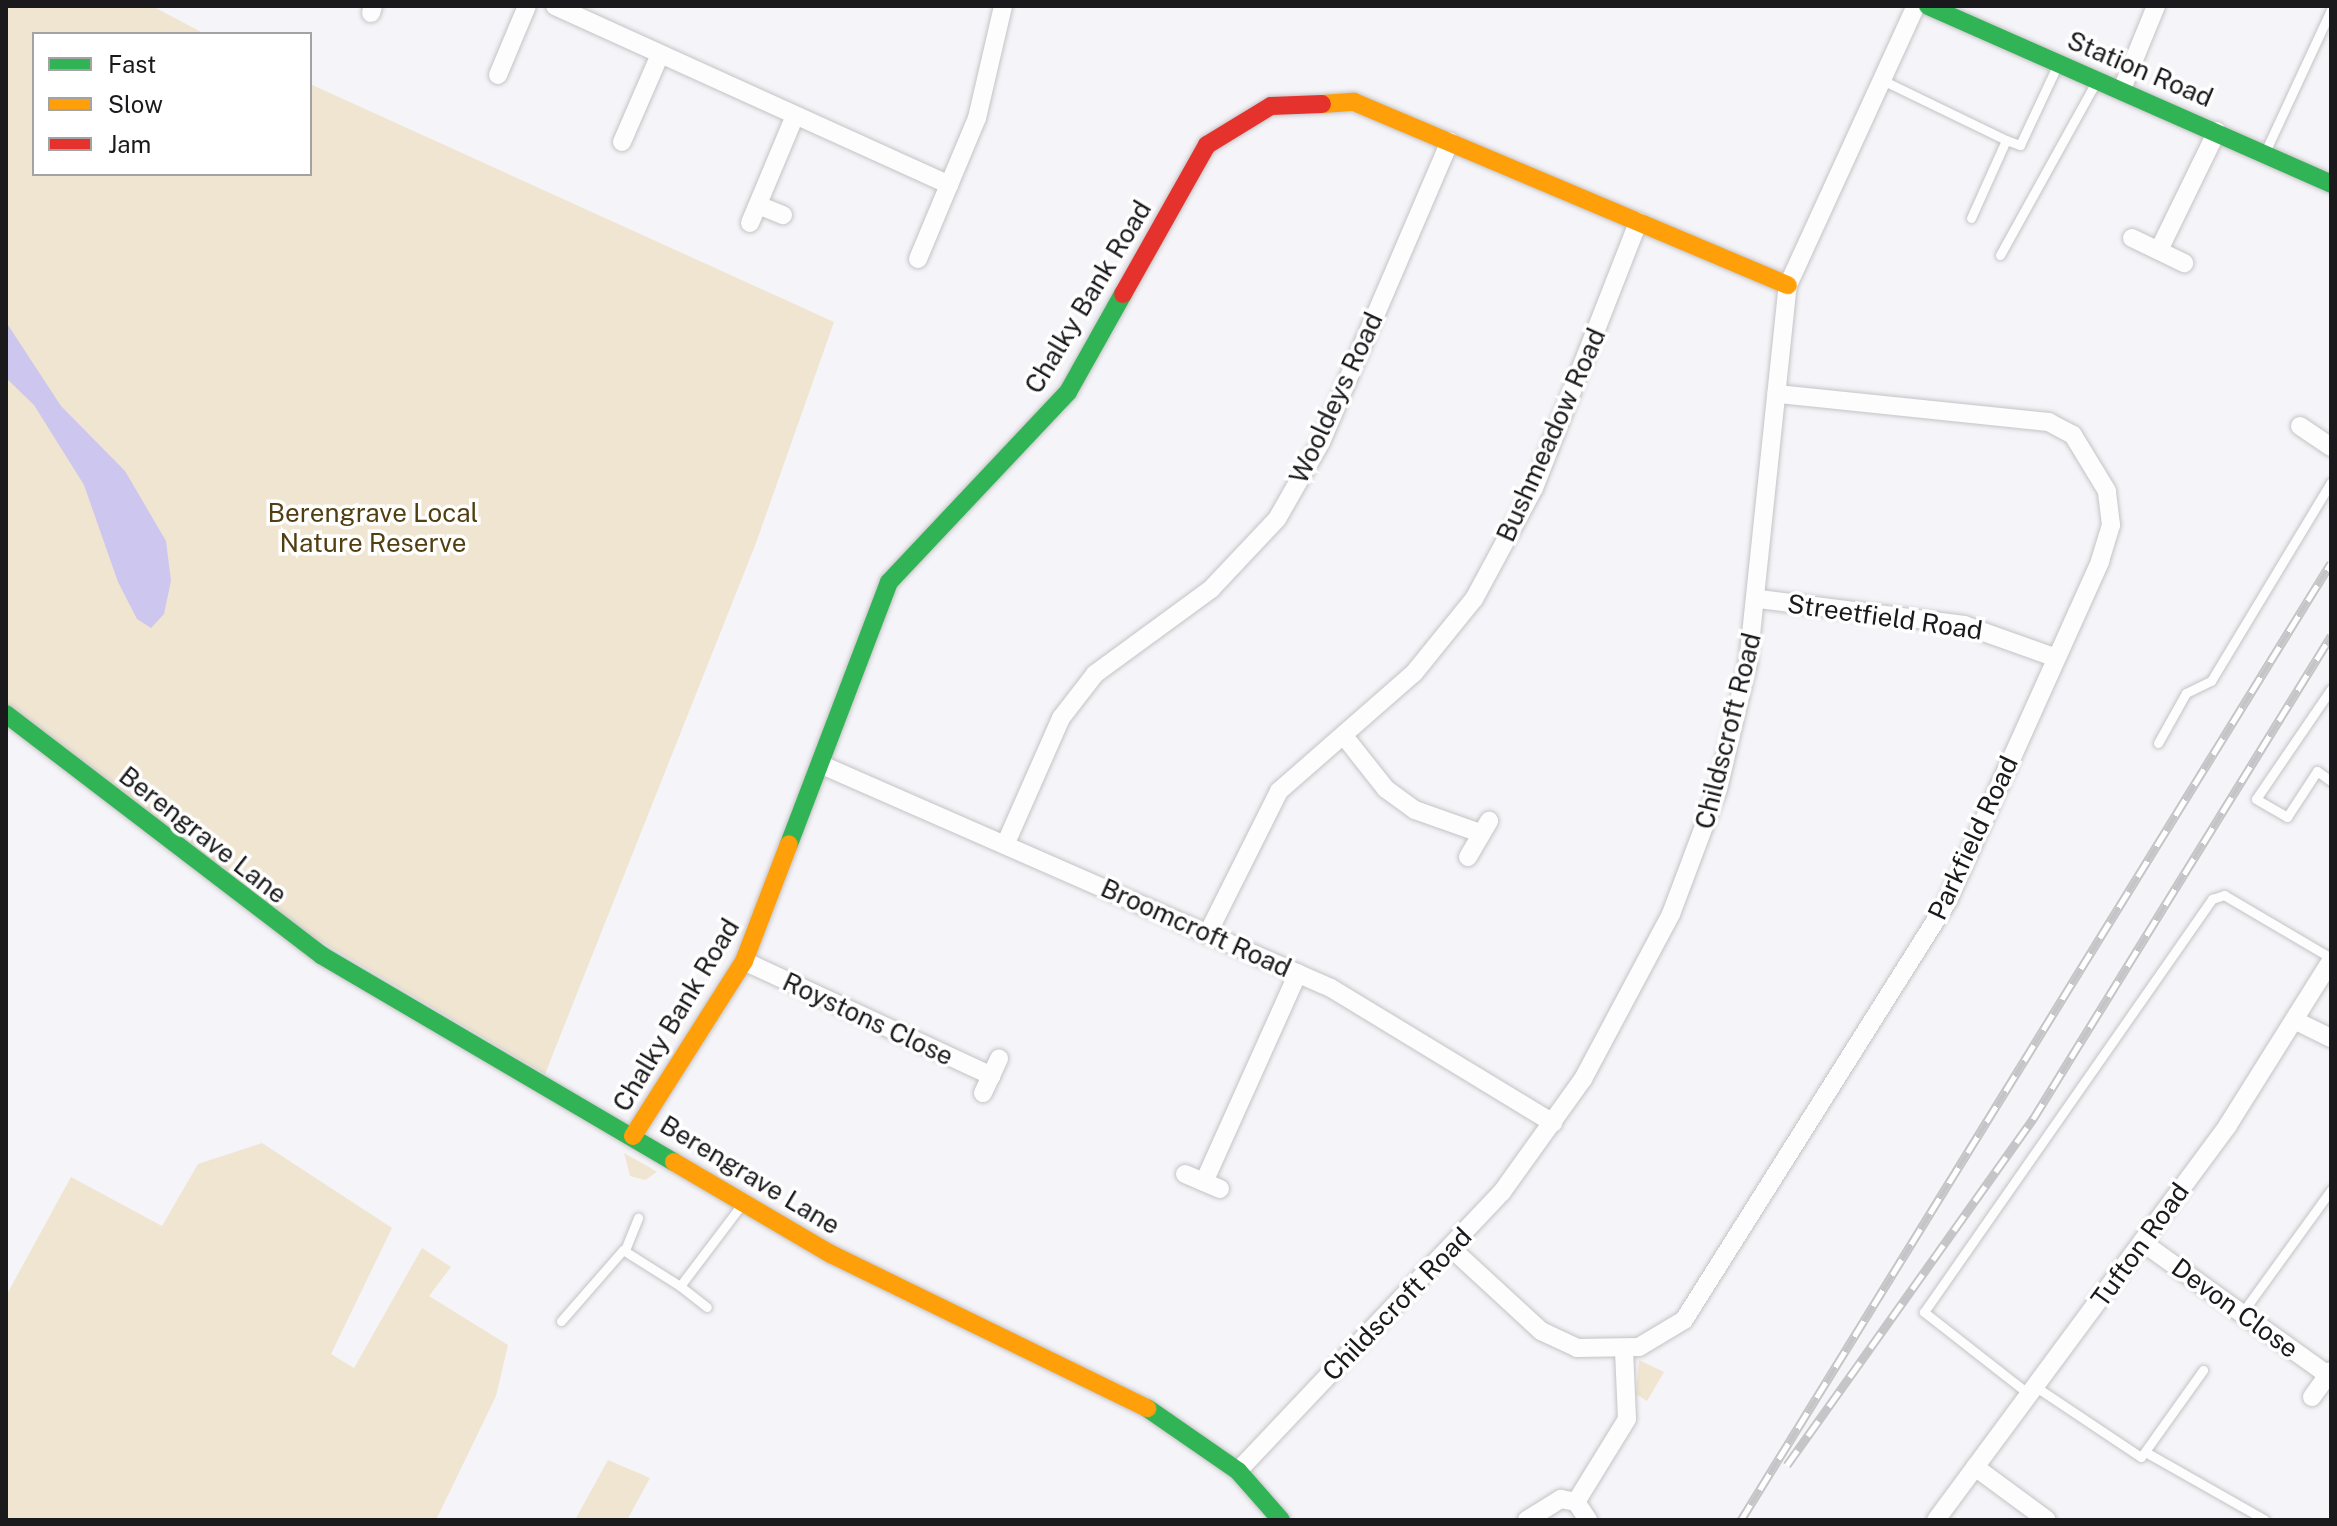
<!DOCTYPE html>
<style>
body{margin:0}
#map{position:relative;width:2337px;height:1526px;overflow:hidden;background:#f5f4f8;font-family:"Public Sans",sans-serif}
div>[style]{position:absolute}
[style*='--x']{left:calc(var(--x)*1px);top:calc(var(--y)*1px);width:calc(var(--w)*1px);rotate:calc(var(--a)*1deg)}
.green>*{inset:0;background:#efe5d1}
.water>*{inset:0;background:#cdc6ef}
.roads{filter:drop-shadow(0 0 2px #c4c3c5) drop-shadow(0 0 2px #c4c3c5)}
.lane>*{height:9px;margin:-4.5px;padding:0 4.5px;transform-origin:4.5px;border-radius:4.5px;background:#fefdfe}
.street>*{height:18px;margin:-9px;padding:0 9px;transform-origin:9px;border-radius:9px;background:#fefdfe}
.fast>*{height:18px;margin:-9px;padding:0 9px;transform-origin:9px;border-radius:9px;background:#30b455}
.slow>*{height:18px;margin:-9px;padding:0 9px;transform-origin:9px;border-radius:9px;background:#ff9f0a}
.jam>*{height:18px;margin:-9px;padding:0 9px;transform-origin:9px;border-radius:9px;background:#e5322d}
.rail>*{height:9px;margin-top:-4.5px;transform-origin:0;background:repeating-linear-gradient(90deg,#fff 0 18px,#c5c5c7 0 36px);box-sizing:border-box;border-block:2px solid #c5c5c7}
span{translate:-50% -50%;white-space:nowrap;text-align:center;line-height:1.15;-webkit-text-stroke:7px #fff;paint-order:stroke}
.street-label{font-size:26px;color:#1a1a1c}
.park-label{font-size:26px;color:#523f11}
.frame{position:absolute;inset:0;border:8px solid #1a1a1c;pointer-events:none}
.legend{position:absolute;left:32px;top:32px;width:280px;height:144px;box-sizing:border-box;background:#fff;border:2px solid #a3a3a4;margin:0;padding:10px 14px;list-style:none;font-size:24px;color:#1a1a1c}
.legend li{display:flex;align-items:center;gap:16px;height:40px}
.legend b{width:40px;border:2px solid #a3a3a4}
</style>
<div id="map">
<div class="green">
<i style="clip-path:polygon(6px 6px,152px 6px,205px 34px,34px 34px,34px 174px,310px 174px,310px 84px,834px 322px,756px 543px,545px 1074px,283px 919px,6px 704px)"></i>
<i style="clip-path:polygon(262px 1143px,392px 1228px,331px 1354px,354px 1368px,422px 1248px,451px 1267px,429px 1296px,508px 1345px,496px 1396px,436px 1520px,6px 1520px,6px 1296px,71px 1177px,162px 1226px,198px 1164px)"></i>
<i style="clip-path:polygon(624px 1153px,649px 1167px,657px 1172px,645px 1180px,630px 1176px)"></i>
<i style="clip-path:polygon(1639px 1360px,1664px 1372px,1647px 1401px,1636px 1394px)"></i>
<i style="clip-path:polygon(608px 1460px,650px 1478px,627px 1520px,575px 1520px)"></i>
</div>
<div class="water">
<i style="clip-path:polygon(6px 322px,61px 406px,125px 471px,166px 541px,171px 581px,164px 614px,151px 628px,137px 619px,118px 582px,84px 485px,34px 405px,6px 378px)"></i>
</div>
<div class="roads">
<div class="lane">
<i style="--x:1880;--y:79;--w:140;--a:25.8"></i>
<i style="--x:2265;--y:152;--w:157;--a:-65.1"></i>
<i style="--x:1971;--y:218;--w:85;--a:-65.8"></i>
<i style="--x:2006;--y:140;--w:15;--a:20"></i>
<i style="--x:2020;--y:145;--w:87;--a:-64.9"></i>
<i style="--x:2000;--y:255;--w:198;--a:-61"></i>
<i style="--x:2331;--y:689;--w:133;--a:124.3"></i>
<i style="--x:2256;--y:799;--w:36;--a:30"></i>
<i style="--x:2287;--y:817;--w:55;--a:-56.9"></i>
<i style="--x:2317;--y:771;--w:17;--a:36"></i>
<i style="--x:2158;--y:743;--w:57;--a:-60.8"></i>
<i style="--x:2186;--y:693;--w:28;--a:-26"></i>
<i style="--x:2211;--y:681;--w:232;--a:-58.9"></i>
<i style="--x:625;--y:1250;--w:35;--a:-68"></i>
<i style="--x:680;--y:1286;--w:34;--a:38"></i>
<i style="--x:2242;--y:1313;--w:152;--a:-54.1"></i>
<i style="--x:561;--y:1321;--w:94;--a:-48.9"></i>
<i style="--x:623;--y:1250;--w:67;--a:32.3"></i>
<i style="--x:680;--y:1286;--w:103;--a:-52.9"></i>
<i style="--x:2036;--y:1387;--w:126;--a:33.7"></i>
<i style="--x:2141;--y:1457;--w:107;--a:-54.5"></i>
<i style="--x:2030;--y:1395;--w:135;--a:-141.9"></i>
<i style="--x:1924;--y:1312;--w:504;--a:-55.11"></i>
<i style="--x:2212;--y:899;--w:13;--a:-18"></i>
<i style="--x:2224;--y:895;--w:124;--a:30.5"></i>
<i style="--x:2149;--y:1454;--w:133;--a:29.6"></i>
</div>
<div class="street">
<i style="--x:555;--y:6;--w:433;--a:24.4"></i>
<i style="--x:371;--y:13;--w:7;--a:-74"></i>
<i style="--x:498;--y:75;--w:75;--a:-67.2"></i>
<i style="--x:2122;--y:89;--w:90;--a:-67.7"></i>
<i style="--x:622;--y:142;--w:93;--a:-66.5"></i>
<i style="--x:758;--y:205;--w:27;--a:22"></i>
<i style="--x:750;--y:223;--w:112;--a:-67.3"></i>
<i style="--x:2132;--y:238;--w:58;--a:25.7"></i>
<i style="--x:2159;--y:250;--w:132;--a:-64"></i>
<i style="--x:918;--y:259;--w:153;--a:-67.3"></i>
<i style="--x:977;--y:118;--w:115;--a:-76.9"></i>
<i style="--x:2300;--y:426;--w:37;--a:34"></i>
<i style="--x:1759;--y:599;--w:207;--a:7.2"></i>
<i style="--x:1964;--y:625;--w:96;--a:19.6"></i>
<i style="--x:1344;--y:736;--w:68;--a:51.6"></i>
<i style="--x:1386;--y:789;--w:36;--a:36"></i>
<i style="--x:1415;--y:810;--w:66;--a:19.5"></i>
<i style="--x:822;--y:765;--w:556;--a:23.66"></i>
<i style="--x:1331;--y:988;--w:260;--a:31.3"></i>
<i style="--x:1005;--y:845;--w:139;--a:-66.2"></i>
<i style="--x:1061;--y:718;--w:56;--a:-52.3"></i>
<i style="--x:1095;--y:674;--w:144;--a:-36.2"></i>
<i style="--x:1211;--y:589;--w:96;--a:-46.7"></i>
<i style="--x:1277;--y:519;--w:89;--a:-60.3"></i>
<i style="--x:1321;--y:442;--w:327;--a:-66.8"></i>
<i style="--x:1468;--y:857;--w:42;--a:-59.7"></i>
<i style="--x:1208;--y:933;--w:159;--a:-63.4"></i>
<i style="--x:1279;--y:791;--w:179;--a:-41.2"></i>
<i style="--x:1414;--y:673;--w:95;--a:-51"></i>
<i style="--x:1474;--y:599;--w:126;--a:-61.6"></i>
<i style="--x:1534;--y:488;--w:286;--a:-68.6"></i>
<i style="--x:744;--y:961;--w:273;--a:24.9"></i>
<i style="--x:2296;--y:1021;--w:39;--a:26"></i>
<i style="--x:983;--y:1093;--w:38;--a:-65"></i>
<i style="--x:1185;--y:1174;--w:38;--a:23"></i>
<i style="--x:1204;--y:1182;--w:229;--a:-65.8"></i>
<i style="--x:2142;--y:1242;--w:229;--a:35.6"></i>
<i style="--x:1451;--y:1248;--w:122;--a:42.7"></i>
<i style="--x:1541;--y:1331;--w:40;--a:25"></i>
<i style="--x:1577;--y:1348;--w:62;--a:-0.9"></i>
<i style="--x:1639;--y:1347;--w:52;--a:-31"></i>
<i style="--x:1684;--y:1320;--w:496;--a:-57.8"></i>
<i style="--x:1948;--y:900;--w:372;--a:-65.8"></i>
<i style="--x:2100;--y:561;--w:38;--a:-73"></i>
<i style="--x:2111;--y:525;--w:34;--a:-97"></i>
<i style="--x:2107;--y:491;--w:66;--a:-121.3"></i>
<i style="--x:2073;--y:435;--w:27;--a:-152"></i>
<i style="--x:2049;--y:422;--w:274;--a:-174.1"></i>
<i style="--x:2312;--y:1397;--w:32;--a:-54"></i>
<i style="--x:1975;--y:1467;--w:89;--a:36.4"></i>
<i style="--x:1238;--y:1471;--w:384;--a:-46.6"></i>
<i style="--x:1502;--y:1192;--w:139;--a:-54.4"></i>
<i style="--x:1583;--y:1079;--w:187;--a:-61.9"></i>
<i style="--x:1671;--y:914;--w:134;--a:-69.4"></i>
<i style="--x:1718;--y:789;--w:130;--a:-76.6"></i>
<i style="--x:1748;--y:663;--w:380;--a:-84"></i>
<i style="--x:1788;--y:285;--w:307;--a:-65.4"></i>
<i style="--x:1576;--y:1502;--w:97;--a:-58.4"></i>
<i style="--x:1627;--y:1419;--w:68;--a:-92.5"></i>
<i style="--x:1527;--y:1520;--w:40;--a:-32"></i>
<i style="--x:1561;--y:1499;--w:15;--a:11"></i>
<i style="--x:1576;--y:1502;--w:22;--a:56"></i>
<i style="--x:1936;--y:1520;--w:491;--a:-53.5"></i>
<i style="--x:2228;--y:1125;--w:194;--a:-57.9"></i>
</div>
<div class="fast">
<i style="--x:1928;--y:6;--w:441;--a:23.8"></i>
<i style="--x:6;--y:714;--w:397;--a:37.4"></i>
<i style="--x:321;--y:955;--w:409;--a:30.4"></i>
<i style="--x:789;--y:844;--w:280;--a:-69.1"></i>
<i style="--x:889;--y:582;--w:261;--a:-46.7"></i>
<i style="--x:1068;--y:392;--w:112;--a:-60.7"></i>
<i style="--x:1147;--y:1408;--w:111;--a:34.7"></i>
<i style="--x:1238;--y:1471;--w:65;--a:48.7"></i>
</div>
<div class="slow">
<i style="--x:1322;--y:104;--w:32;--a:-4"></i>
<i style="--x:1354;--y:102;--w:471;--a:22.9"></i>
<i style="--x:633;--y:1136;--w:207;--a:-57.6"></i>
<i style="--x:744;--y:961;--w:125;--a:-69"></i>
<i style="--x:674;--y:1162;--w:182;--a:30.4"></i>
<i style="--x:831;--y:1254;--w:352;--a:26"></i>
</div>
<div class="jam">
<i style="--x:1123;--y:294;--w:171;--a:-60.6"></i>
<i style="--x:1207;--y:145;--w:75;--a:-31.4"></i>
<i style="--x:1271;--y:106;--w:51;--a:-2.2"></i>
</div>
</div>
<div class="rail">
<i style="--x:1787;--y:1465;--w:425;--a:-54.6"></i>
<i style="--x:2033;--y:1119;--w:568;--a:-58.33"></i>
<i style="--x:1741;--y:1520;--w:1124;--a:-58.35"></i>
</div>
<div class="street-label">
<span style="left:2140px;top:69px;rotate:23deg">Station Road</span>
<span style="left:1088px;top:297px;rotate:-59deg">Chalky Bank Road</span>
<span style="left:1336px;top:398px;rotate:-65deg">Wooldeys Road</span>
<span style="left:1551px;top:435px;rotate:-66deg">Bushmeadow Road</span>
<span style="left:1885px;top:617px;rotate:8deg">Streetfield Road</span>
<span style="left:1728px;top:731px;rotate:-76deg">Childscroft Road</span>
<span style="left:203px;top:835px;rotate:38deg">Berengrave Lane</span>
<span style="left:1973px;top:838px;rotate:-65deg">Parkfield Road</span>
<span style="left:1196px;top:928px;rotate:24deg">Broomcroft Road</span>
<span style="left:676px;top:1015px;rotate:-59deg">Chalky Bank Road</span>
<span style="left:868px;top:1019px;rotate:25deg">Roystons Close</span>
<span style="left:750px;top:1175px;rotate:31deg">Berengrave Lane</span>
<span style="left:2140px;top:1245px;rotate:-54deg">Tufton Road</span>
<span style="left:1397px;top:1304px;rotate:-46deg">Childscroft Road</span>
<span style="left:2235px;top:1308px;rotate:36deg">Devon Close</span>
</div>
<div class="park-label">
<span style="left:373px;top:528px">Berengrave Local<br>Nature Reserve</span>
</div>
<div class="frame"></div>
<ul class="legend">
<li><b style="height:10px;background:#30b455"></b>Fast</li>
<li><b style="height:10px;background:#ff9f0a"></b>Slow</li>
<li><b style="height:10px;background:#e5322d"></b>Jam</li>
</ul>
</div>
